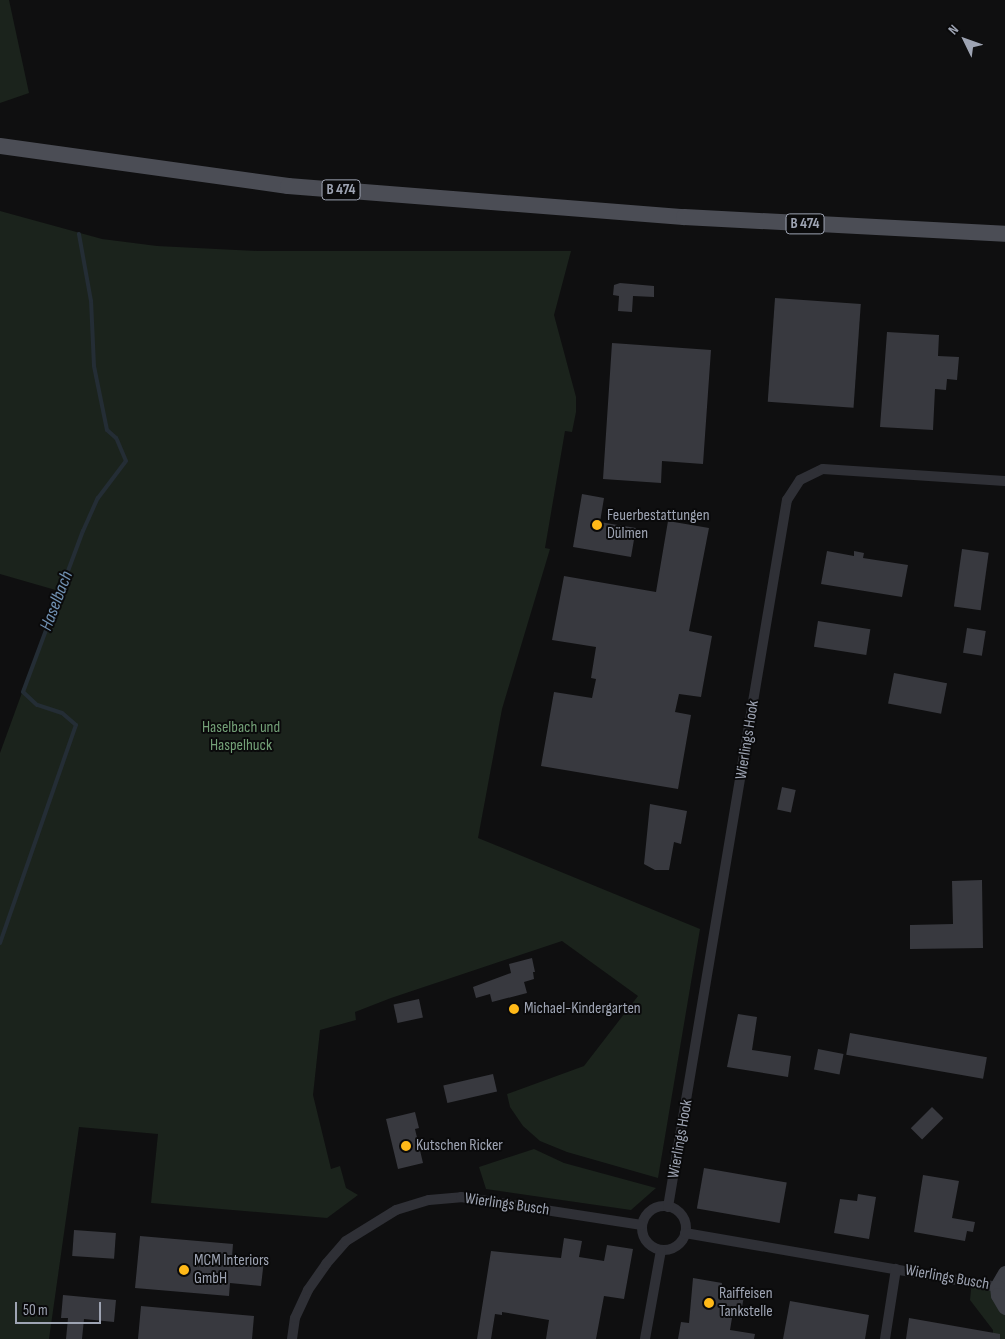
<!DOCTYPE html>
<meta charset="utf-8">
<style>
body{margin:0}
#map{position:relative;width:1005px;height:1339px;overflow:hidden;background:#0f0f10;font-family:"Sofia Sans Condensed",sans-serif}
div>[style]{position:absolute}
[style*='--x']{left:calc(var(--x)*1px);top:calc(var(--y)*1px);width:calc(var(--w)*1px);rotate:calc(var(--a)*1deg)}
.green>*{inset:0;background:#1b231c}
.stream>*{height:4px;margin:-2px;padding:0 2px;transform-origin:2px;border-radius:2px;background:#242d35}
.building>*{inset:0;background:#38393f;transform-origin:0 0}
.street>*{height:10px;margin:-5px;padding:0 5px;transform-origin:5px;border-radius:5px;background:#2f3036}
.street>.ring{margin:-5px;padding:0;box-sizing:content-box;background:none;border:10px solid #2f3036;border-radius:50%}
.secondary>*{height:15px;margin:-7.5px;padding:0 7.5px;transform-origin:7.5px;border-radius:7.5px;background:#3d3f46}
.primary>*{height:16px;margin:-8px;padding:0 8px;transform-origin:8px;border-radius:8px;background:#4b4d55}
.dots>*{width:14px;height:14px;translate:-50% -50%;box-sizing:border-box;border:2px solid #0a0a0b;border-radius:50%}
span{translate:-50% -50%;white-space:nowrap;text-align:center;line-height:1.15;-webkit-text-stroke:4px #0a0a0b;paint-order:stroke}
.shield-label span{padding:1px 4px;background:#0a0a0b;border:1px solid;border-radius:4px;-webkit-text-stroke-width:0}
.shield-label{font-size:15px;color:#9ea4b3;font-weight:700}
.poi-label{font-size:16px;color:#9ea4b3}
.left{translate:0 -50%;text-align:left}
.park-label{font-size:16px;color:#73a077}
.street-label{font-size:16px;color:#9ea4b3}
.water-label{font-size:18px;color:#7191b3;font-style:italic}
.north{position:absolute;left:940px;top:15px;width:50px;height:50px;-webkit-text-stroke:4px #0a0a0b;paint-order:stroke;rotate:312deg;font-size:14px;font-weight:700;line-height:20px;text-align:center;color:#9ea4b3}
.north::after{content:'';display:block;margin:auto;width:18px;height:22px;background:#9ea4b3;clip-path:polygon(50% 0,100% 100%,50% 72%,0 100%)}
.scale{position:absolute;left:15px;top:1302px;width:86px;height:22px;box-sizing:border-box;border:2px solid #9ea4b3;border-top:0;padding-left:6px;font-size:15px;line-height:18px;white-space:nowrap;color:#9ea4b3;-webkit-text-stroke:4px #0a0a0b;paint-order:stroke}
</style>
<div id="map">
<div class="green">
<i style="clip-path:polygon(0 0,9px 0,29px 93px,0 103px)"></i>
<i style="clip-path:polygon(0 211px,102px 239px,157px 246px,258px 251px,571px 251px,554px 315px,576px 397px,576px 412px,572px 432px,565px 431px,545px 548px,550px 549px,502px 709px,478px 838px,700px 929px,658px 1178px,567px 1152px,540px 1141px,523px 1126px,510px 1107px,507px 1094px,584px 1066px,638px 996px,562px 941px,391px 998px,355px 1012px,356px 1020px,320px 1030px,313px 1095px,331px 1169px,340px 1166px,346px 1188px,358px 1195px,327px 1218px,151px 1203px,158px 1134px,79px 1127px,49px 1339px,0 1339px,0 753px,59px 591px,0 574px)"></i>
<i style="clip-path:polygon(534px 1149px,564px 1163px,656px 1188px,631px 1210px,486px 1189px,479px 1167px)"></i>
<i style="clip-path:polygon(972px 1280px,984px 1284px,1005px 1307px,1005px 1339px,993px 1339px,993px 1330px,970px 1300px)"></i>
</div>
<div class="stream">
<i style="--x:0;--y:943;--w:231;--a:-70.8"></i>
<i style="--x:76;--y:725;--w:18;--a:-139"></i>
<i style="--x:62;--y:713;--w:26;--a:-162"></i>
<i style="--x:37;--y:705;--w:19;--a:-137"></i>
<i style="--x:23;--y:692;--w:172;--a:-69.6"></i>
<i style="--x:83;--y:531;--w:36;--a:-66"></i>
<i style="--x:98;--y:498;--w:46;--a:-52.9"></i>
<i style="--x:126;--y:461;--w:25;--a:-113"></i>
<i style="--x:116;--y:438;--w:12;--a:-138"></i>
<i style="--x:107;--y:430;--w:65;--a:-101.5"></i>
<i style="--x:94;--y:366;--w:65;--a:-92.6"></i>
<i style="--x:91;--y:301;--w:68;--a:-100.2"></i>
</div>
<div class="building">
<i style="clip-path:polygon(620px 283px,654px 286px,654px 297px,633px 296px,632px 312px,618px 311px,619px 296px,613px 295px,614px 285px)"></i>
<i style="left:775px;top:298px;width:86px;height:104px;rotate:4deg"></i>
<i style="clip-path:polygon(887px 332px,939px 335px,938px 356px,959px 357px,957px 380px,947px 379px,946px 390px,935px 389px,933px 430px,880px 427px)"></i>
<i style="clip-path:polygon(612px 343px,711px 350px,703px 464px,662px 461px,661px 483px,603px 479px)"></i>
<i style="clip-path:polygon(582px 494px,604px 498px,600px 522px,636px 528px,631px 557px,573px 547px)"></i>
<i style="clip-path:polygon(668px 521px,709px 528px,689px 631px,712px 636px,701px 697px,679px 694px,675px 712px,691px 715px,678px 789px,541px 766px,554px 692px,592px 698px,596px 679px,591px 678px,596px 647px,552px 640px,564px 576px,656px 592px)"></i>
<i style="left:962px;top:549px;width:27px;height:58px;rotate:8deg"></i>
<i style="clip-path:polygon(827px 551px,854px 556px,854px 551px,864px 553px,863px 558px,908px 565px,902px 597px,821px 584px)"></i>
<i style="left:818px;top:621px;width:53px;height:26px;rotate:9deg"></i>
<i style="left:967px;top:628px;width:19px;height:25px;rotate:9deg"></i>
<i style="left:894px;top:673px;width:54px;height:31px;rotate:11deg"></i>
<i style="left:782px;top:787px;width:14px;height:23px;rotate:12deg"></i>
<i style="clip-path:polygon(650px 804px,687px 811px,681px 844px,674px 842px,669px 870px,655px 870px,644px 864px)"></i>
<i style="clip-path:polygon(982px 880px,983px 948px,910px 949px,910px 925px,953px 924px,952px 881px)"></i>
<i style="clip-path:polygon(532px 958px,535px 972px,533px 972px,534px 979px,524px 982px,527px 993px,492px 1002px,490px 994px,476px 998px,473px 987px,511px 973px,509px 964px)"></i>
<i style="left:419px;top:999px;width:19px;height:26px;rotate:78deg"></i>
<i style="clip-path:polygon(738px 1014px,757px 1017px,752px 1050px,791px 1056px,788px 1077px,727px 1067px)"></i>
<i style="left:850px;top:1033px;width:139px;height:22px;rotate:10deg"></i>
<i style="left:818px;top:1049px;width:26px;height:21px;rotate:11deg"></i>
<i style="left:493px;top:1074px;width:18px;height:51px;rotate:77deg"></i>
<i style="left:932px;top:1107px;width:16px;height:30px;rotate:45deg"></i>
<i style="clip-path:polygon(415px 1112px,419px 1128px,415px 1129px,423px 1163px,398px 1169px,386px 1119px)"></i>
<i style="left:704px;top:1168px;width:84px;height:41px;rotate:10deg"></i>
<i style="clip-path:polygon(923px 1175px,959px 1181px,952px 1218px,975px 1222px,973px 1232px,967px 1231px,965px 1241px,914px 1232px)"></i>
<i style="clip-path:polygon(858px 1194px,876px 1197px,869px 1239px,834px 1233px,840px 1199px,857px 1201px)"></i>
<i style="left:74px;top:1230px;width:42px;height:26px;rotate:4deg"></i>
<i style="clip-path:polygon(140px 1236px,233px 1244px,232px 1257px,264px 1260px,261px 1286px,230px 1283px,229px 1296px,135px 1288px)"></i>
<i style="clip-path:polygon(564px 1238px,582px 1241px,579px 1257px,604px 1261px,607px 1245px,633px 1249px,624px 1299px,604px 1296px,596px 1339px,546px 1339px,549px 1320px,502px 1312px,502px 1315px,495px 1314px,491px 1339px,477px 1339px,491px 1251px,561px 1258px)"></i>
<i style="clip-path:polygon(693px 1278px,722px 1283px,721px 1292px,744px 1296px,741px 1313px,733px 1312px,730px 1330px,755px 1334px,754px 1339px,678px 1339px,681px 1322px,689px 1323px)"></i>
<i style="clip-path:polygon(63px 1295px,116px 1300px,114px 1322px,84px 1319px,82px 1339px,66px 1339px,68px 1318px,61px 1318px)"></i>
<i style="clip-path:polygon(790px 1301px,869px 1315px,865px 1339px,783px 1339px)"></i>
<i style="clip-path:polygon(141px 1306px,254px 1316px,252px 1339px,138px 1339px)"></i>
<i style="clip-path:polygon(909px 1318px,1000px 1334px,1000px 1339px,906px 1339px)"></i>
</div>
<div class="street">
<i class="ring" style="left:642px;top:1206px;width:34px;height:34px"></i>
<i style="--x:668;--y:1207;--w:717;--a:-80.45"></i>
<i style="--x:787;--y:500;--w:24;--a:-57"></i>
<i style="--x:800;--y:480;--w:25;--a:-26"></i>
<i style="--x:823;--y:469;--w:182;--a:3.8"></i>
<i style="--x:685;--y:1233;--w:317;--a:9.8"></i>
<i style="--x:292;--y:1339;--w:21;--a:-82"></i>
<i style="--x:295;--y:1318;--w:31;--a:-65"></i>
<i style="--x:308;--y:1290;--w:32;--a:-55"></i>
<i style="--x:326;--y:1264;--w:30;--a:-49"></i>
<i style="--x:346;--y:1241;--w:59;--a:-31.8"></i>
<i style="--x:396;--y:1210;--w:34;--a:-17"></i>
<i style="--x:429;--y:1200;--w:32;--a:-5"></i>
<i style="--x:461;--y:1197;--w:183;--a:8.8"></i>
<i style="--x:645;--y:1339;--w:90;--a:-79.8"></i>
<i style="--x:885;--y:1339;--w:71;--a:-81.1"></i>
</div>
<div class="secondary">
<i style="--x:1005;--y:1273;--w:16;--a:120"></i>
<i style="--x:997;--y:1287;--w:8;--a:83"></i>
<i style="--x:998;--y:1295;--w:14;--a:60"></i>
</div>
<div class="primary">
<i style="--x:0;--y:146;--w:291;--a:7.9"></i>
<i style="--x:288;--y:186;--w:397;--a:4.5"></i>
<i style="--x:684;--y:217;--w:321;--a:3"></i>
</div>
<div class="dots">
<i style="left:597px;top:525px;background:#ffb918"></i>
<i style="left:514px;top:1009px;background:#ffb918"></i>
<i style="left:406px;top:1146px;background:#ffb918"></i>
<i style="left:184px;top:1270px;background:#ffb918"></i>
<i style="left:709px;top:1303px;background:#ffb918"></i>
</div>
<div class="shield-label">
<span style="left:341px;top:190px">B 474</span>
<span style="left:805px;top:224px">B 474</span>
</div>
<div class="poi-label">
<span class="left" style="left:607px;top:525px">Feuerbestattungen<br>Dülmen</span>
<span class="left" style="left:524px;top:1009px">Michael-Kindergarten</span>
<span class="left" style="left:416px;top:1146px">Kutschen Ricker</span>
<span class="left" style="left:194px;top:1270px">MCM Interiors<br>GmbH</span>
<span class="left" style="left:719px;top:1303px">Raiffeisen<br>Tankstelle</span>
</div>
<div class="park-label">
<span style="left:241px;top:737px">Haselbach und<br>Haspelhuck</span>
</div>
<div class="street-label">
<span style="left:748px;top:740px;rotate:-81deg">Wierlings Hook</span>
<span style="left:681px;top:1139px;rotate:-80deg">Wierlings Hook</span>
<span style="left:507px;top:1205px;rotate:8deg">Wierlings Busch</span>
<span style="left:947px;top:1278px;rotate:10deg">Wierlings Busch</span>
</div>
<div class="water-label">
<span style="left:57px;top:601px;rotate:-69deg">Haselbach</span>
</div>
<div class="north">N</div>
<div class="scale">50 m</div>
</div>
